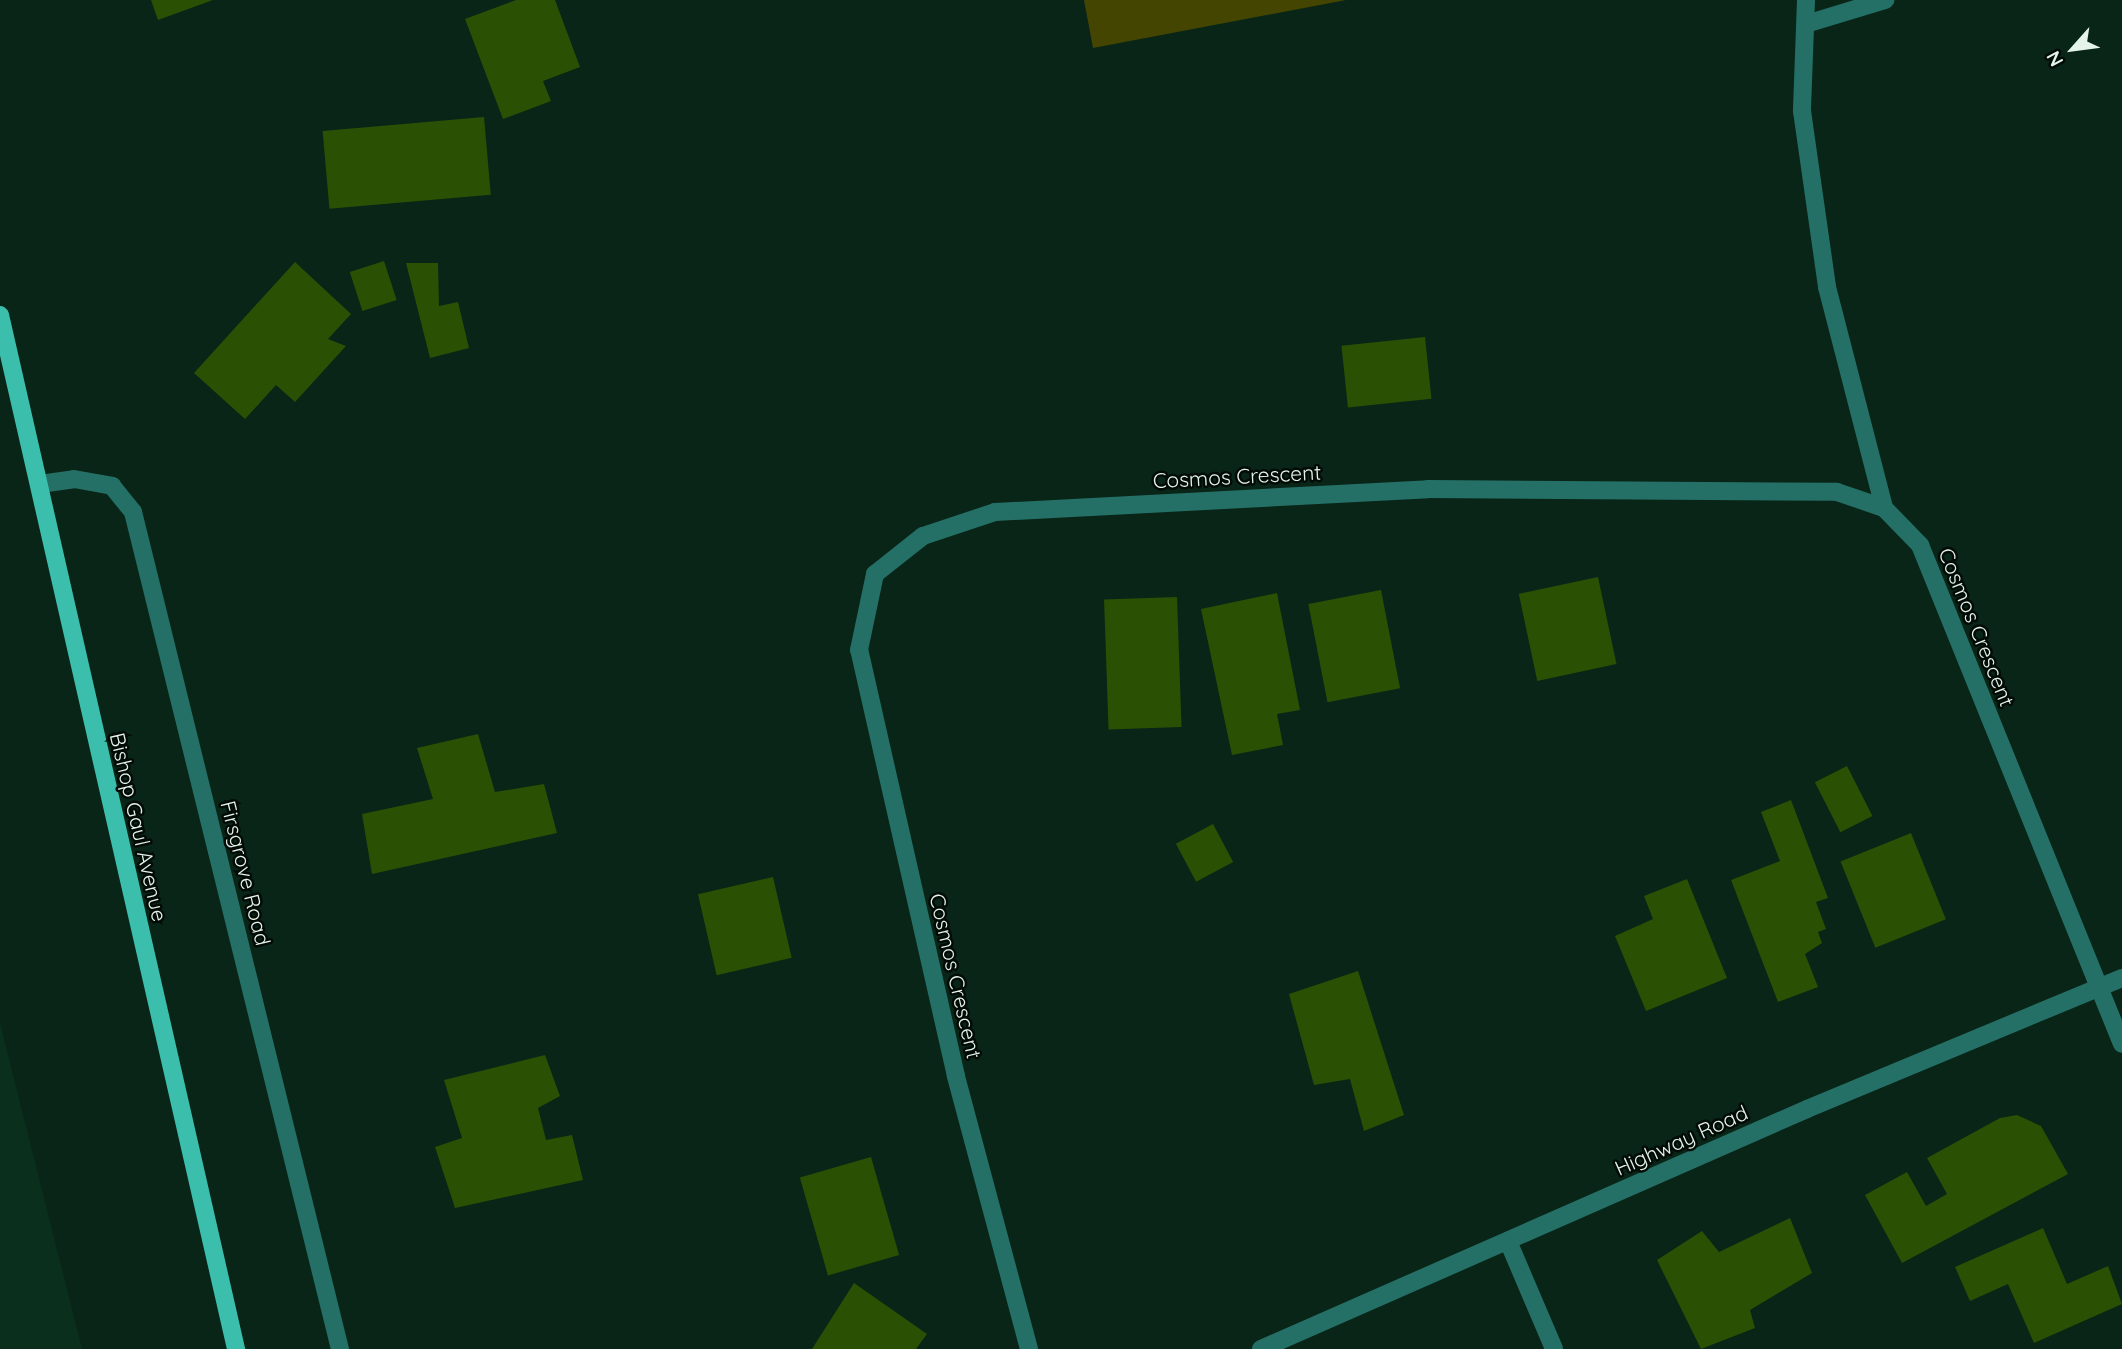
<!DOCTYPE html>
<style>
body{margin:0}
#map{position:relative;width:2122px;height:1349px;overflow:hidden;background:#092517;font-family:Quicksand,sans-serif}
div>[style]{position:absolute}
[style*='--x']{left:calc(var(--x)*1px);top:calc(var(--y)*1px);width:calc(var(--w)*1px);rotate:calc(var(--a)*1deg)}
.built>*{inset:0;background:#0a2f1d}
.green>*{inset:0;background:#454502}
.building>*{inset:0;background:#2a5004;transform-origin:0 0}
.minor>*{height:18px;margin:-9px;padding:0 9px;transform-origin:9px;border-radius:9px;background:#247066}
.major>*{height:18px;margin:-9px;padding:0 9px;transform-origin:9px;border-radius:9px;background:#3cbead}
span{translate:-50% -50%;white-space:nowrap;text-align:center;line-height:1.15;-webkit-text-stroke:5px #030b06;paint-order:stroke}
.street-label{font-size:21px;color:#e4f4ea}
.north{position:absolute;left:2038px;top:14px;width:70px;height:70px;-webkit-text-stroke:5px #030b06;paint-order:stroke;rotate:242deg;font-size:19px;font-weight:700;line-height:28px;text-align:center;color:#e4f4ea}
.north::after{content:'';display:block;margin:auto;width:24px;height:32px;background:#e4f4ea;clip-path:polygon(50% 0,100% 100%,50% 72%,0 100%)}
</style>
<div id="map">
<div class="built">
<i style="clip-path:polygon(0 1023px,82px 1349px,0 1349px)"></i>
</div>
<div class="green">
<i style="clip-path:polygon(1084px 0,1346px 0,1093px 48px)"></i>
</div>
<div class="building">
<i style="clip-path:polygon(151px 0,213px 0,158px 20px)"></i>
<i style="clip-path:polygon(516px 0,555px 0,580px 67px,543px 81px,551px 101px,503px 119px,465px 19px)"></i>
<i style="left:484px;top:117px;width:78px;height:162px;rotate:85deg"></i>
<i style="left:384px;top:261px;width:41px;height:36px;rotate:72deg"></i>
<i style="clip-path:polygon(295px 262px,351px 314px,328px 339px,346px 346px,295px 402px,276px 385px,245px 419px,194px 373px)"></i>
<i style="clip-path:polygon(406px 263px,438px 263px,439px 306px,458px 302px,469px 348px,430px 358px)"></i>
<i style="left:1425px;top:337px;width:62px;height:84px;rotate:84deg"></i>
<i style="left:1598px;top:577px;width:89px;height:81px;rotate:78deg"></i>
<i style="left:1381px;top:590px;width:100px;height:74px;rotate:79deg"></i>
<i style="clip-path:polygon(1277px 593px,1300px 710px,1277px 714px,1283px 745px,1232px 755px,1201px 609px)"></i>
<i style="left:1177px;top:597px;width:130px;height:73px;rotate:88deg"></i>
<i style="clip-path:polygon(478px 734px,495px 792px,544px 784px,557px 833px,372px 874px,362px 814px,433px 799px,417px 748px)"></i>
<i style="left:1847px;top:766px;width:56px;height:36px;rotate:63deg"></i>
<i style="clip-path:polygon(1791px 800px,1828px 898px,1816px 902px,1826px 929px,1818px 932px,1822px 943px,1805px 954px,1818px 987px,1778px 1002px,1731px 880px,1780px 861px,1761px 812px)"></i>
<i style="left:1213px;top:824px;width:43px;height:42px;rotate:62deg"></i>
<i style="left:1911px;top:833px;width:93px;height:76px;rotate:68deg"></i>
<i style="left:773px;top:877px;width:83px;height:77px;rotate:77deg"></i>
<i style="clip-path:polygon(1687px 879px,1727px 978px,1646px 1011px,1615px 936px,1653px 919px,1644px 896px)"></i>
<i style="clip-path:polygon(1358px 971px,1404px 1115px,1364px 1131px,1350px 1079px,1314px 1085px,1289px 994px)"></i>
<i style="clip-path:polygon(545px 1055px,560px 1096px,538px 1108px,546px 1140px,572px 1135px,583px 1180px,455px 1208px,435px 1147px,462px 1138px,444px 1080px)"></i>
<i style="clip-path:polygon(2017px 1115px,2041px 1126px,2068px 1174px,1902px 1263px,1865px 1195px,1907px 1172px,1926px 1206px,1947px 1194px,1927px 1158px,2000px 1118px)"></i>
<i style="left:871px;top:1157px;width:102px;height:74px;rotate:74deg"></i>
<i style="clip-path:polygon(1790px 1218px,1812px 1273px,1750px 1310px,1755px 1328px,1701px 1349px,1657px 1260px,1702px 1231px,1719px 1252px)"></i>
<i style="clip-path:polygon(2043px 1228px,2067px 1284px,2108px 1266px,2122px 1304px,2034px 1343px,2008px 1284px,1970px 1301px,1955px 1267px)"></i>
<i style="clip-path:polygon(854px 1283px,927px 1334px,916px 1349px,812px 1349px)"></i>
</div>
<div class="minor">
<i style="--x:1806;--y:0;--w:111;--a:92.1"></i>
<i style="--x:1802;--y:111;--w:178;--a:81.9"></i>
<i style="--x:1827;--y:287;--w:228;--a:75.5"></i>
<i style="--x:1806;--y:24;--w:83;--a:-16.9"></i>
<i style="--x:40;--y:484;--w:34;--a:-8"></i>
<i style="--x:74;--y:479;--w:39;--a:10"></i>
<i style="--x:112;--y:486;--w:33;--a:51"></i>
<i style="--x:133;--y:512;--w:862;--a:76.11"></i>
<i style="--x:1508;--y:1241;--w:117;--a:66.9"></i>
<i style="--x:1029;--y:1349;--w:283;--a:-105"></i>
<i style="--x:956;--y:1076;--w:437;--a:-102.8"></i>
<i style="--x:859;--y:650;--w:78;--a:-78.1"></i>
<i style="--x:875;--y:574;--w:61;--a:-38.4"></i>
<i style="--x:923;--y:536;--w:76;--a:-18.4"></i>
<i style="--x:995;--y:512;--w:434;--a:-3"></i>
<i style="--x:1428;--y:489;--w:409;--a:0.4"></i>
<i style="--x:1837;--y:492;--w:50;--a:18.8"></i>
<i style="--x:1884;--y:508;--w:52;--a:45.8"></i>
<i style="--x:1920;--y:545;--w:538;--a:67.96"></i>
<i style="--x:1261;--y:1349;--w:596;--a:-23.73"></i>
<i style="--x:1807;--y:1109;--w:341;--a:-22.6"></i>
</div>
<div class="major">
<i style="--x:0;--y:315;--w:1061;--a:77.14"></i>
</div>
<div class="street-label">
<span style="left:1237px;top:476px;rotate:-3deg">Cosmos Crescent</span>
<span style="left:1977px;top:627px;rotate:68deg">Cosmos Crescent</span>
<span style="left:139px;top:827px;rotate:77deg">Bishop Gaul Avenue</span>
<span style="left:246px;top:873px;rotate:76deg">Firsgrove Road</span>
<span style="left:956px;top:976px;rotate:77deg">Cosmos Crescent</span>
<span style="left:1681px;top:1140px;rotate:-24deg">Highway Road</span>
</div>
<div class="north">N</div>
</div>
